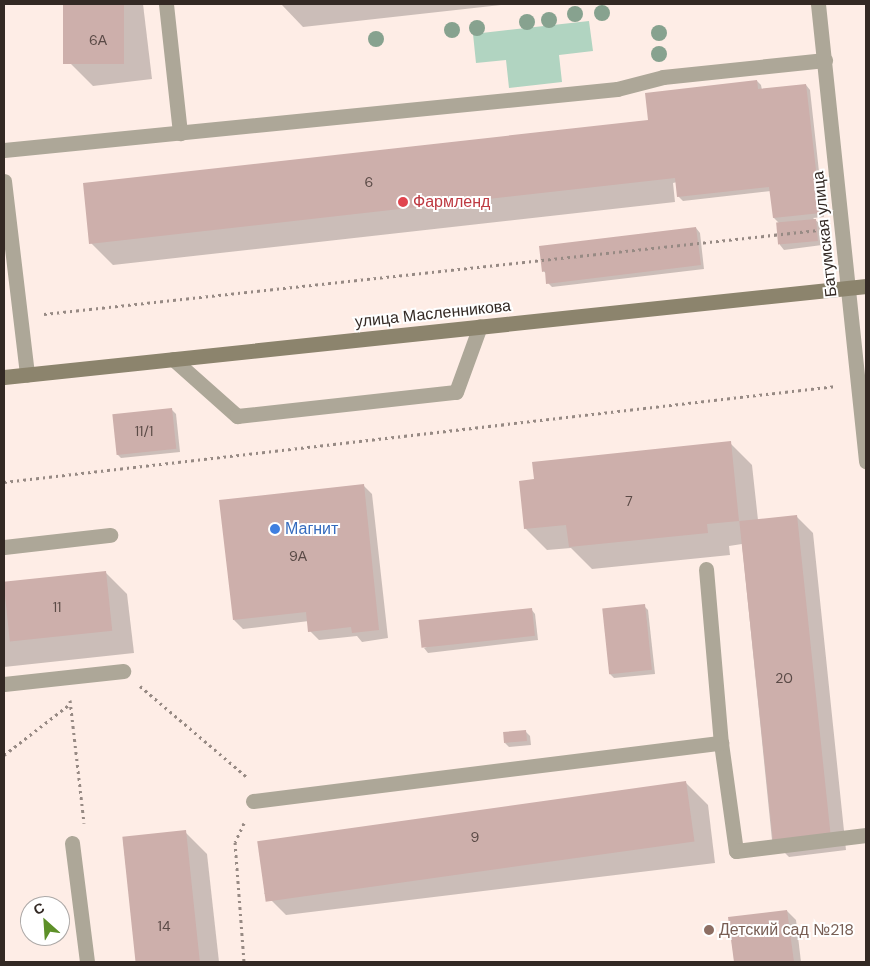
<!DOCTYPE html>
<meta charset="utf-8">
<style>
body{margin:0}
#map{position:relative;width:870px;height:966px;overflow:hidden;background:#feede6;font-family:"DM Sans",sans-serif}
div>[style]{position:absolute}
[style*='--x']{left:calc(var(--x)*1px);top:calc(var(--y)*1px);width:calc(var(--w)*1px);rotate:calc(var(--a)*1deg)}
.green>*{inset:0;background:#b1d4c1}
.shadow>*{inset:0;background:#0003}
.building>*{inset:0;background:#cdafab;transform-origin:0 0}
.path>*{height:3px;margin-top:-1.5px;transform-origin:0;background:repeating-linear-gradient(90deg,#978a84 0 2.5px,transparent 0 6.5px)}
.lane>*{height:15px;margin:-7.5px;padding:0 7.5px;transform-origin:7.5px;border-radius:7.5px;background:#ada798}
.street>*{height:15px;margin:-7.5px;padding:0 7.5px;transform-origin:7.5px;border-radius:7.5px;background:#ada798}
.secondary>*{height:15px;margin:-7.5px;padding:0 7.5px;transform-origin:7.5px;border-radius:7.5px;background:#8c846d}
.trees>*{width:16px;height:16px;margin:-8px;border-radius:50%;background:#87a28f}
.dots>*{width:14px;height:14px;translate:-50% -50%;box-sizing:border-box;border:2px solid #fff;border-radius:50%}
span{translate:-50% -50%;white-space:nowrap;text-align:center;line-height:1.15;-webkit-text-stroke:4px #fff;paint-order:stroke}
.number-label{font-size:14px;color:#5a4a46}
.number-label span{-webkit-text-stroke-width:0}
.health-label{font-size:16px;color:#be3a42}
.left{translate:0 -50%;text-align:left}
.street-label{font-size:16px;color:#332924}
.shop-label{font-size:16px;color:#366cbe}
.education-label{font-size:16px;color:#785e54}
.frame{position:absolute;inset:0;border:5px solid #332924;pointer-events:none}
.north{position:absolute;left:20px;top:896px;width:50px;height:50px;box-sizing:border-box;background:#fff;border:1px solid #ada9a7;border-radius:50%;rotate:334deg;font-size:14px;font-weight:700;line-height:20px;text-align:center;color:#332924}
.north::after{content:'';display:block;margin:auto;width:18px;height:22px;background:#5d9028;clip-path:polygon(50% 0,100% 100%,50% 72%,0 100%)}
</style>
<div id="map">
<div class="green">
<i style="clip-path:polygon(589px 21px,593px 51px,559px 55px,562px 82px,509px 88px,506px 60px,476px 63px,473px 34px)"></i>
</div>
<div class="shadow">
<i style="clip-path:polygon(64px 4px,143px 4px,152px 79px,93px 86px,71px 64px)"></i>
<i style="clip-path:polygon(281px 4px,510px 4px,303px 27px)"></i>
<i style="clip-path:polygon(757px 81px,761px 85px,762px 90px,806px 85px,810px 90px,824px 217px,813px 218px,820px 224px,822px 245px,784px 250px,780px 245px,780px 224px,774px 218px,771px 191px,683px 201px,678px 196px,677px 182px,673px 183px,675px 202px,113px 265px,91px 243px,647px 122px)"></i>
<i style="clip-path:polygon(696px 228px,700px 233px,704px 269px,552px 287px,548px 283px,547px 274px,543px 271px)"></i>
<i style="clip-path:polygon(172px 410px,176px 414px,180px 452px,121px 458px,117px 454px)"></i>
<i style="clip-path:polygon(730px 443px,752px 465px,758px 520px,796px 516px,813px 533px,846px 850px,789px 857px,772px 840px,742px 544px,729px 546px,730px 555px,592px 569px,571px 548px,547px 550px,525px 528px)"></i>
<i style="clip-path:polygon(363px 485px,372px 494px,388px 638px,362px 642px,357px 636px,319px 640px,310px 631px,309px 621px,243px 629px,234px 620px)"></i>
<i style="clip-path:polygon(105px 572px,127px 594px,134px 653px,4px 667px,4px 583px)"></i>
<i style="clip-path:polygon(644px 606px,648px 610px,655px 674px,614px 678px,610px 674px)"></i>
<i style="clip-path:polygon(531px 609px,535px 614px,538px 640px,428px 653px,424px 648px)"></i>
<i style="clip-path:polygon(525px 731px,530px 736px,531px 745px,509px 747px,505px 743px)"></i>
<i style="clip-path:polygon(686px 783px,708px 805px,715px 863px,286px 915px,264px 893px)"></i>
<i style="clip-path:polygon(185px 832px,207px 854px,219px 962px,137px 962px,123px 839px)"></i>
<i style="clip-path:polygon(787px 911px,796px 920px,801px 962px,735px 962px,729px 918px)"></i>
</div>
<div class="building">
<i style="left:63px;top:4px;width:61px;height:60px"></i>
<i style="clip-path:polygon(757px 80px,758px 89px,806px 84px,821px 213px,773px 218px,769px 187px,677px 197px,675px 178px,89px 244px,83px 183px,648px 120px,645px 93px)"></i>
<i style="left:816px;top:219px;width:22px;height:40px;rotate:85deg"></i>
<i style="clip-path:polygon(696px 227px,701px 265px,546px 284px,545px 271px,542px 272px,539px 246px)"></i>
<i style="left:172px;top:408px;width:41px;height:60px;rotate:84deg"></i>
<i style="clip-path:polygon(731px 441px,739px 521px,707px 524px,708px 533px,569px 547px,566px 525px,524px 529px,519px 481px,534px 479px,532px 462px)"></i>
<i style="clip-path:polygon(364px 484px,379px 630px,352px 633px,351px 627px,308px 632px,306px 612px,233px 620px,219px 500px)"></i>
<i style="left:797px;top:515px;width:321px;height:58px;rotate:84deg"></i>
<i style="left:106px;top:571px;width:60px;height:103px;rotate:84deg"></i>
<i style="left:645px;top:604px;width:66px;height:43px;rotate:84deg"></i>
<i style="left:532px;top:608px;width:28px;height:114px;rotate:84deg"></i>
<i style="left:526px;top:730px;width:11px;height:23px;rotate:85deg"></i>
<i style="left:686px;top:781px;width:61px;height:433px;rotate:82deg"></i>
<i style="left:186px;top:830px;width:133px;height:64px;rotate:84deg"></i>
<i style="clip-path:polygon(787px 910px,794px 962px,734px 962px,728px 917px)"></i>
</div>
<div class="path">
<i style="--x:44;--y:314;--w:779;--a:-6.19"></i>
<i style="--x:4;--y:482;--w:838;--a:-6.58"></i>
<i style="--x:140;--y:686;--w:142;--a:40.4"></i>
<i style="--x:70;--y:700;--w:124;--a:83.5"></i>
<i style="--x:4;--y:755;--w:83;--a:-37.7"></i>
<i style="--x:244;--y:823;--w:21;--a:115"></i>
<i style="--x:235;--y:842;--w:120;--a:85.7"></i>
</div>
<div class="lane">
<i style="--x:166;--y:4;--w:130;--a:83.8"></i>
<i style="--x:4;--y:150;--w:616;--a:-5.68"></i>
<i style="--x:617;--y:89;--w:48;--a:-14.6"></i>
<i style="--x:663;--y:77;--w:163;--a:-6"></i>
<i style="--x:173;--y:359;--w:86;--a:41.7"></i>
<i style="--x:237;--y:416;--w:220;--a:-6.3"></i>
<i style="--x:456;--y:392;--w:70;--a:-70"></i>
<i style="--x:4;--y:547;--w:107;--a:-6.5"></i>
<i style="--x:706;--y:569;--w:175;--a:85.1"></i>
<i style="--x:721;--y:743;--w:109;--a:82.1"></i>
<i style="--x:736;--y:851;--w:131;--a:-7"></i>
<i style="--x:4;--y:684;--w:120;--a:-6.2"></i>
<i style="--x:253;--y:801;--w:472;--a:-7.1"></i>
<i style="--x:72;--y:843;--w:120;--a:82.8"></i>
</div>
<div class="street">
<i style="--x:818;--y:4;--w:460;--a:84"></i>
<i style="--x:4;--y:181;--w:195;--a:83.2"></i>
</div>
<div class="secondary">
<i style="--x:4;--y:377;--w:867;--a:-6.03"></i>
</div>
<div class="trees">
<i style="left:602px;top:13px"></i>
<i style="left:575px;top:14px"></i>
<i style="left:549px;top:20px"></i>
<i style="left:527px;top:22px"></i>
<i style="left:477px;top:28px"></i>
<i style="left:452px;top:30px"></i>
<i style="left:659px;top:33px"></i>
<i style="left:376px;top:39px"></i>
<i style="left:659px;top:54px"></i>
</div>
<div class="dots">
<i style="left:403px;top:202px;background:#e0444e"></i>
<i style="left:275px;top:529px;background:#3f7fe0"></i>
<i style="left:709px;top:930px;background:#8d6e63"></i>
</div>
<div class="number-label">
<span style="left:98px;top:40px">6А</span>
<span style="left:369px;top:182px">6</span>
<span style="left:144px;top:431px">11/1</span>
<span style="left:629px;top:501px">7</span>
<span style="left:298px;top:556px">9А</span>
<span style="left:57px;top:607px">11</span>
<span style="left:784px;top:678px">20</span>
<span style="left:475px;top:837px">9</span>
<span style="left:164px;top:926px">14</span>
</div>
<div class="health-label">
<span class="left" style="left:413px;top:202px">Фармленд</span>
</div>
<div class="street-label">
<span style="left:825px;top:234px;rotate:-96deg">Батумская улица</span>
<span style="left:433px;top:314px;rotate:-6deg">улица Масленникова</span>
</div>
<div class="shop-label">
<span class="left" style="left:285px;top:529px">Магнит</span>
</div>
<div class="education-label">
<span class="left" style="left:719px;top:930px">Детский сад №218</span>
</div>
<div class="frame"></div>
<div class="north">С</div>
</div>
